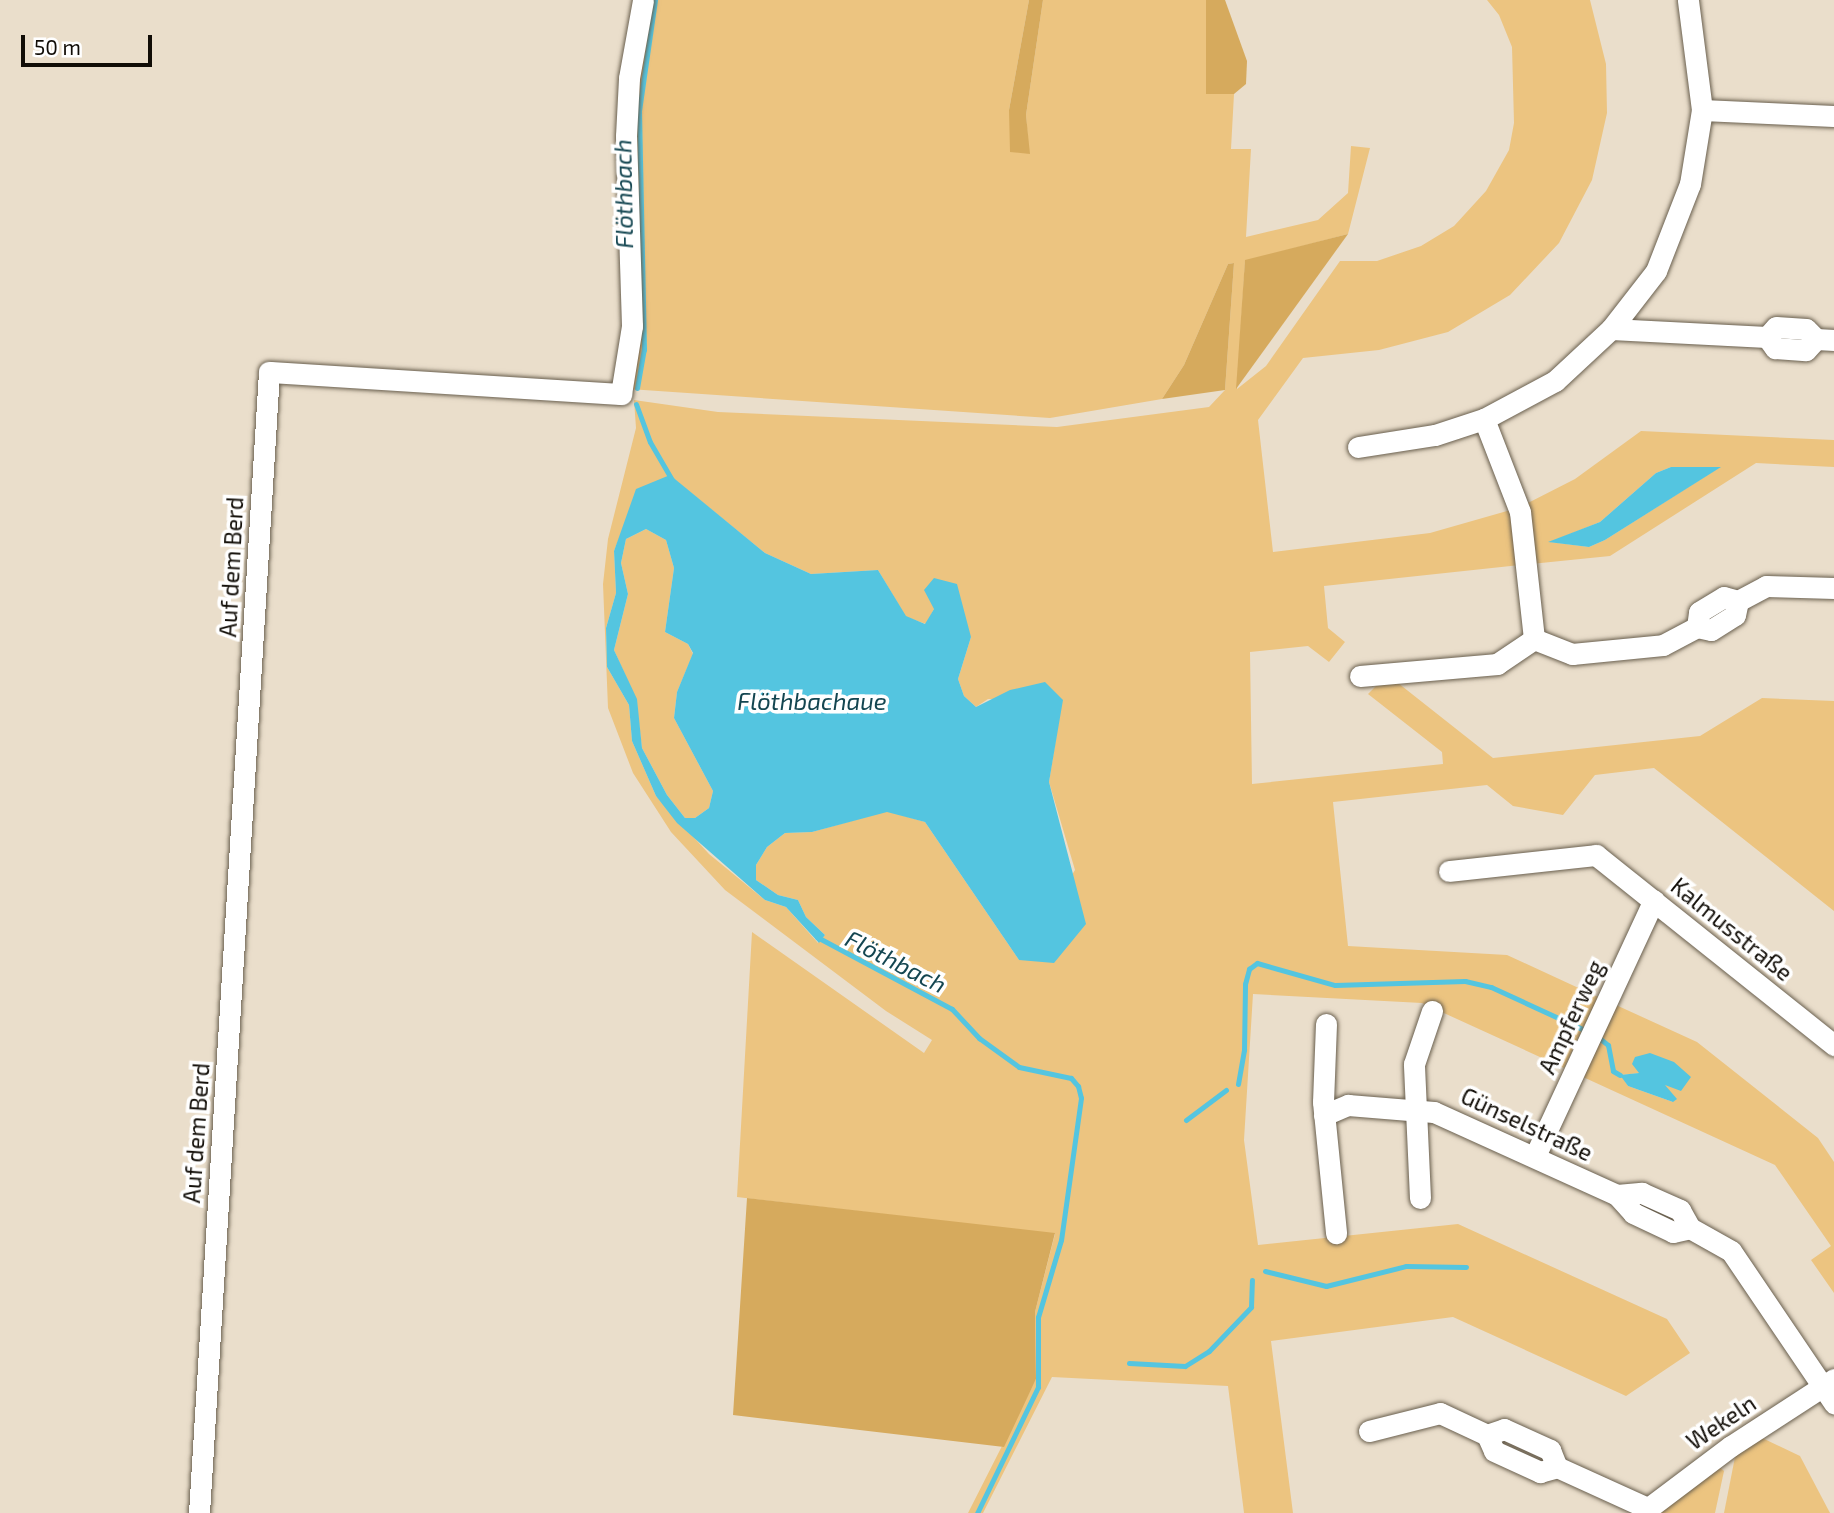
<!DOCTYPE html>
<meta charset="utf-8">
<style>
body{margin:0}
#map{position:relative;width:1834px;height:1513px;overflow:hidden;background:#eadecb;font-family:"Exo 2",sans-serif}
div>[style]{position:absolute}
[style*='--x']{left:calc(var(--x)*1px);top:calc(var(--y)*1px);width:calc(var(--w)*1px);rotate:calc(var(--a)*1deg)}
.green>*{inset:0;background:#ecc480}
.forest>*{inset:0;background:#d6aa5d}
.water>*{inset:0;background:#54c5e0}
.stream>*{height:5px;margin:-2.5px;padding:0 2.5px;transform-origin:2.5px;border-radius:2.5px;background:#54c5e0}
.roads{filter:drop-shadow(0 0 2px #695f4e) drop-shadow(0 0 2px #695f4e)}
.minor>*{height:21px;margin:-10.5px;padding:0 10.5px;transform-origin:10.5px;border-radius:10.5px;background:#fff}
span{translate:-50% -50%;white-space:nowrap;text-align:center;line-height:1.15;-webkit-text-stroke:7px #fff;paint-order:stroke}
.street-label{font-size:23px;color:#110d07}
.water-label{font-size:24px;color:#144651;font-style:italic}
.scale{position:absolute;left:21px;top:35px;width:131px;height:32px;box-sizing:border-box;border:4px solid #110d07;border-top:0;padding-left:9px;font-size:21px;line-height:24px;white-space:nowrap;color:#110d07;-webkit-text-stroke:5px #fff;paint-order:stroke}
</style>
<div id="map">
<div class="green">
<i style="clip-path:polygon(evenodd,648px 0,1029px 0,1009px 110px,1029px 154px,1026px 115px,1043px 0,1206px 0,1206px 93px,1234px 94px,1231px 149px,1251px 149px,1246px 237px,1318px 220px,1348px 193px,1351px 146px,1370px 148px,1348px 234px,1245px 261px,1237px 389px,1266px 366px,1340px 261px,1377px 261px,1421px 246px,1454px 226px,1486px 191px,1509px 150px,1514px 123px,1512px 47px,1499px 15px,1487px 0,1590px 0,1606px 64px,1607px 113px,1592px 180px,1559px 243px,1510px 295px,1448px 332px,1379px 350px,1303px 358px,1258px 420px,1273px 552px,1430px 533px,1514px 509px,1520px 565px,1324px 586px,1328px 628px,1345px 642px,1329px 662px,1308px 646px,1250px 652px,1252px 784px,1443px 764px,1442px 752px,1368px 694px,1376px 686px,1398px 683px,1493px 758px,1700px 736px,1762px 698px,1834px 701px,1834px 911px,1654px 768px,1595px 775px,1563px 815px,1513px 806px,1487px 785px,1333px 802px,1348px 946px,1507px 955px,1598px 997px,1564px 1068px,1422px 1003px,1253px 994px,1244px 1140px,1258px 1245px,1458px 1224px,1667px 1319px,1690px 1353px,1626px 1396px,1453px 1317px,1271px 1341px,1293px 1513px,1244px 1513px,1228px 1386px,1052px 1377px,983px 1513px,968px 1513px,1036px 1379px,1035px 1312px,1055px 1234px,737px 1197px,752px 932px,924px 1053px,932px 1040px,886px 1011px,725px 890px,671px 832px,633px 773px,608px 708px,603px 584px,608px 539px,636px 428px,634px 400px,718px 412px,1057px 427px,1209px 407px,1225px 390px,1234px 263px,1228px 264px,1184px 365px,1162px 399px,1050px 418px,629px 389px,631px 115px,648px 0,669px 475px,765px 553px,811px 574px,878px 570px,906px 617px,926px 624px,934px 609px,971px 637px,958px 679px,964px 696px,976px 707px,988px 699px,1062px 700px,1049px 782px,1075px 870px,1019px 960px,925px 822px,887px 811px,812px 832px,785px 833px,767px 847px,756px 865px,756px 880px,778px 895px,798px 900px,806px 917px,825px 935px,818px 943px,786px 907px,765px 900px,709px 854px,656px 796px,632px 741px,629px 705px,607px 667px,606px 628px,616px 593px,614px 551px,626px 521px,669px 475px)"></i>
<i style="clip-path:polygon(evenodd,1641px 431px,1834px 440px,1834px 467px,1756px 463px,1610px 556px,1531px 564px,1524px 505px,1575px 479px,1641px 431px,1671px 467px,1720px 467px,1605px 540px,1589px 547px,1550px 542px,1600px 522px,1656px 473px,1671px 467px)"></i>
<i style="clip-path:polygon(646px 529px,666px 540px,674px 568px,665px 632px,688px 644px,693px 654px,677px 692px,674px 718px,713px 791px,709px 808px,695px 818px,685px 818px,667px 795px,642px 748px,636px 699px,614px 650px,628px 594px,621px 563px,626px 539px)"></i>
<i style="clip-path:polygon(evenodd,1616px 1005px,1697px 1042px,1818px 1138px,1834px 1162px,1834px 1293px,1811px 1260px,1831px 1246px,1775px 1165px,1583px 1077px,1616px 1005px,1640px 1073px,1673px 1102px,1628px 1086px,1621px 1075px,1640px 1073px)"></i>
<i style="clip-path:polygon(1760px 1437px,1800px 1456px,1830px 1513px,1724px 1513px,1736px 1452px)"></i>
<i style="clip-path:polygon(1716px 1464px,1724px 1471px,1715px 1513px,1650px 1513px)"></i>
</div>
<div class="forest">
<i style="clip-path:polygon(1029px 0,1043px 0,1026px 115px,1030px 154px,1010px 152px,1009px 110px)"></i>
<i style="clip-path:polygon(1206px 0,1225px 0,1247px 61px,1246px 84px,1234px 94px,1206px 94px)"></i>
<i style="clip-path:polygon(1348px 234px,1236px 389px,1245px 260px)"></i>
<i style="clip-path:polygon(1234px 263px,1225px 390px,1162px 399px,1184px 365px,1228px 264px)"></i>
<i style="clip-path:polygon(747px 1198px,1055px 1233px,1035px 1312px,1036px 1379px,1004px 1447px,733px 1415px)"></i>
</div>
<div class="water">
<i style="clip-path:polygon(1671px 467px,1721px 467px,1605px 540px,1589px 547px,1548px 542px,1600px 522px,1656px 473px)"></i>
<i style="clip-path:polygon(evenodd,670px 475px,765px 553px,811px 574px,878px 570px,906px 616px,925px 624px,934px 609px,924px 590px,934px 578px,957px 584px,971px 637px,958px 679px,964px 696px,976px 707px,1010px 690px,1045px 682px,1063px 700px,1049px 782px,1086px 924px,1054px 963px,1019px 960px,925px 822px,887px 812px,812px 832px,785px 833px,767px 847px,756px 865px,756px 880px,778px 895px,798px 900px,806px 917px,825px 935px,819px 943px,786px 907px,765px 900px,677px 823px,656px 796px,632px 741px,629px 705px,607px 667px,606px 628px,616px 593px,614px 551px,636px 489px,670px 475px,646px 529px,666px 540px,674px 568px,665px 632px,688px 644px,693px 653px,677px 692px,674px 718px,713px 791px,709px 808px,695px 818px,685px 818px,667px 795px,642px 748px,637px 699px,614px 650px,628px 594px,621px 563px,626px 539px,646px 529px)"></i>
<i style="clip-path:polygon(1650px 1053px,1674px 1062px,1691px 1077px,1681px 1091px,1665px 1085px,1677px 1099px,1673px 1102px,1628px 1086px,1620px 1075px,1639px 1073px,1632px 1064px,1635px 1057px)"></i>
</div>
<div class="stream">
<i style="--x:637;--y:388;--w:39;--a:-80"></i>
<i style="--x:644;--y:350;--w:239;--a:-91.2"></i>
<i style="--x:639;--y:111;--w:112;--a:-81.8"></i>
<i style="--x:636;--y:404;--w:40;--a:69.8"></i>
<i style="--x:650;--y:442;--w:44;--a:59.9"></i>
<i style="--x:817;--y:937;--w:153;--a:28.1"></i>
<i style="--x:952;--y:1009;--w:40;--a:47"></i>
<i style="--x:979;--y:1038;--w:49;--a:35.9"></i>
<i style="--x:1019;--y:1067;--w:53;--a:11.9"></i>
<i style="--x:1071;--y:1078;--w:11;--a:49"></i>
<i style="--x:1078;--y:1086;--w:12;--a:76"></i>
<i style="--x:1081;--y:1098;--w:143;--a:98"></i>
<i style="--x:1061;--y:1240;--w:80;--a:106.6"></i>
<i style="--x:1038;--y:1317;--w:70;--a:90"></i>
<i style="--x:1038;--y:1387;--w:140;--a:115.8"></i>
<i style="--x:1598;--y:1037;--w:13;--a:39"></i>
<i style="--x:1608;--y:1045;--w:26;--a:79"></i>
<i style="--x:1613;--y:1071;--w:8;--a:30"></i>
<i style="--x:1238;--y:1084;--w:35;--a:-80"></i>
<i style="--x:1244;--y:1050;--w:66;--a:-89.1"></i>
<i style="--x:1245;--y:984;--w:16;--a:-75"></i>
<i style="--x:1249;--y:969;--w:10;--a:-37"></i>
<i style="--x:1257;--y:963;--w:81;--a:15.8"></i>
<i style="--x:1335;--y:985;--w:130;--a:-1.8"></i>
<i style="--x:1465;--y:981;--w:27;--a:13"></i>
<i style="--x:1491;--y:987;--w:108;--a:24.7"></i>
<i style="--x:1186;--y:1120;--w:50;--a:-36.9"></i>
<i style="--x:1265;--y:1271;--w:63;--a:13.8"></i>
<i style="--x:1326;--y:1286;--w:82;--a:-14"></i>
<i style="--x:1406;--y:1266;--w:60;--a:1"></i>
<i style="--x:1129;--y:1363;--w:56;--a:3.1"></i>
<i style="--x:1185;--y:1366;--w:28;--a:-32"></i>
<i style="--x:1209;--y:1351;--w:61;--a:-46.3"></i>
<i style="--x:1251;--y:1307;--w:27;--a:-88"></i>
</div>
<div class="roads">
<div class="minor">
<i style="--x:1702;--y:110;--w:132;--a:2.6"></i>
<i style="--x:1611;--y:329;--w:156;--a:2.9"></i>
<i style="--x:1767;--y:337;--w:13;--a:-48"></i>
<i style="--x:1776;--y:327;--w:30;--a:4"></i>
<i style="--x:1806;--y:329;--w:14;--a:45"></i>
<i style="--x:1816;--y:339;--w:18;--a:3"></i>
<i style="--x:1767;--y:337;--w:14;--a:54"></i>
<i style="--x:1775;--y:348;--w:31;--a:4"></i>
<i style="--x:1806;--y:350;--w:15;--a:-48"></i>
<i style="--x:1484;--y:419;--w:100;--a:68.8"></i>
<i style="--x:1520;--y:512;--w:128;--a:83.7"></i>
<i style="--x:1358;--y:447;--w:78;--a:-8.9"></i>
<i style="--x:1435;--y:435;--w:52;--a:-18.1"></i>
<i style="--x:1484;--y:419;--w:81;--a:-28.2"></i>
<i style="--x:1555;--y:381;--w:76;--a:-42.9"></i>
<i style="--x:1611;--y:329;--w:73;--a:-52.2"></i>
<i style="--x:1656;--y:271;--w:93;--a:-68.7"></i>
<i style="--x:1690;--y:184;--w:75;--a:-80.8"></i>
<i style="--x:1702;--y:110;--w:111;--a:-97.3"></i>
<i style="--x:1697;--y:627;--w:14;--a:12"></i>
<i style="--x:1711;--y:630;--w:28;--a:-32"></i>
<i style="--x:1735;--y:615;--w:14;--a:-78"></i>
<i style="--x:1360;--y:676;--w:138;--a:-5"></i>
<i style="--x:1497;--y:664;--w:45;--a:-34"></i>
<i style="--x:1534;--y:639;--w:41;--a:21.5"></i>
<i style="--x:1572;--y:654;--w:91;--a:-5.6"></i>
<i style="--x:1663;--y:645;--w:38;--a:-28"></i>
<i style="--x:1697;--y:627;--w:15;--a:-82"></i>
<i style="--x:1699;--y:612;--w:29;--a:-31"></i>
<i style="--x:1724;--y:597;--w:15;--a:16"></i>
<i style="--x:1738;--y:601;--w:32;--a:-28"></i>
<i style="--x:1766;--y:586;--w:68;--a:1.7"></i>
<i style="--x:1449;--y:871;--w:148;--a:-6.2"></i>
<i style="--x:1596;--y:855;--w:305;--a:38.6"></i>
<i style="--x:1326;--y:1024;--w:78;--a:92.2"></i>
<i style="--x:1323;--y:1102;--w:132;--a:84.3"></i>
<i style="--x:1324;--y:1115;--w:26;--a:-23"></i>
<i style="--x:1348;--y:1105;--w:86;--a:4.7"></i>
<i style="--x:1434;--y:1112;--w:201;--a:24.4"></i>
<i style="--x:1617;--y:1195;--w:25;--a:-5"></i>
<i style="--x:1642;--y:1193;--w:42;--a:24.1"></i>
<i style="--x:1680;--y:1210;--w:21;--a:61"></i>
<i style="--x:1690;--y:1228;--w:47;--a:29.3"></i>
<i style="--x:1731;--y:1251;--w:184;--a:55.9"></i>
<i style="--x:1535;--y:1156;--w:282;--a:-65.1"></i>
<i style="--x:1617;--y:1195;--w:24;--a:48"></i>
<i style="--x:1633;--y:1213;--w:44;--a:25.4"></i>
<i style="--x:1673;--y:1232;--w:17;--a:-13"></i>
<i style="--x:1420;--y:1198;--w:134;--a:-92.6"></i>
<i style="--x:1414;--y:1064;--w:56;--a:-71.2"></i>
<i style="--x:1369;--y:1431;--w:73;--a:-14.2"></i>
<i style="--x:1440;--y:1413;--w:52;--a:25.1"></i>
<i style="--x:1487;--y:1435;--w:17;--a:66"></i>
<i style="--x:1494;--y:1451;--w:51;--a:24.5"></i>
<i style="--x:1540;--y:1472;--w:18;--a:-16"></i>
<i style="--x:1487;--y:1435;--w:18;--a:-19"></i>
<i style="--x:1504;--y:1429;--w:51;--a:24.5"></i>
<i style="--x:1550;--y:1450;--w:18;--a:68"></i>
<i style="--x:1557;--y:1467;--w:97;--a:24.4"></i>
<i style="--x:199;--y:1513;--w:1143;--a:-86.49"></i>
<i style="--x:269;--y:372;--w:353;--a:3.6"></i>
<i style="--x:621;--y:394;--w:69;--a:-80.8"></i>
<i style="--x:632;--y:326;--w:190;--a:-91.8"></i>
<i style="--x:626;--y:136;--w:58;--a:-87"></i>
<i style="--x:629;--y:78;--w:79;--a:-79.8"></i>
<i style="--x:1642;--y:1513;--w:111;--a:-37"></i>
<i style="--x:1731;--y:1446;--w:123;--a:-33"></i>
</div>
</div>
<div class="street-label">
<span style="left:231px;top:567px;rotate:-87deg">Auf dem Berd</span>
<span style="left:1732px;top:929px;rotate:39deg">Kalmusstraße</span>
<span style="left:1571px;top:1017px;rotate:-65deg">Ampferweg</span>
<span style="left:1527px;top:1124px;rotate:25deg">Günselstraße</span>
<span style="left:196px;top:1133px;rotate:-86deg">Auf dem Berd</span>
<span style="left:1721px;top:1422px;rotate:-34deg">Wekeln</span>
</div>
<div class="water-label">
<span style="left:623px;top:194px;rotate:-91deg">Flöthbach</span>
<span style="left:812px;top:701px">Flöthbachaue</span>
<span style="left:896px;top:961px;rotate:27deg">Flöthbach</span>
</div>
<div class="scale">50 m</div>
</div>
